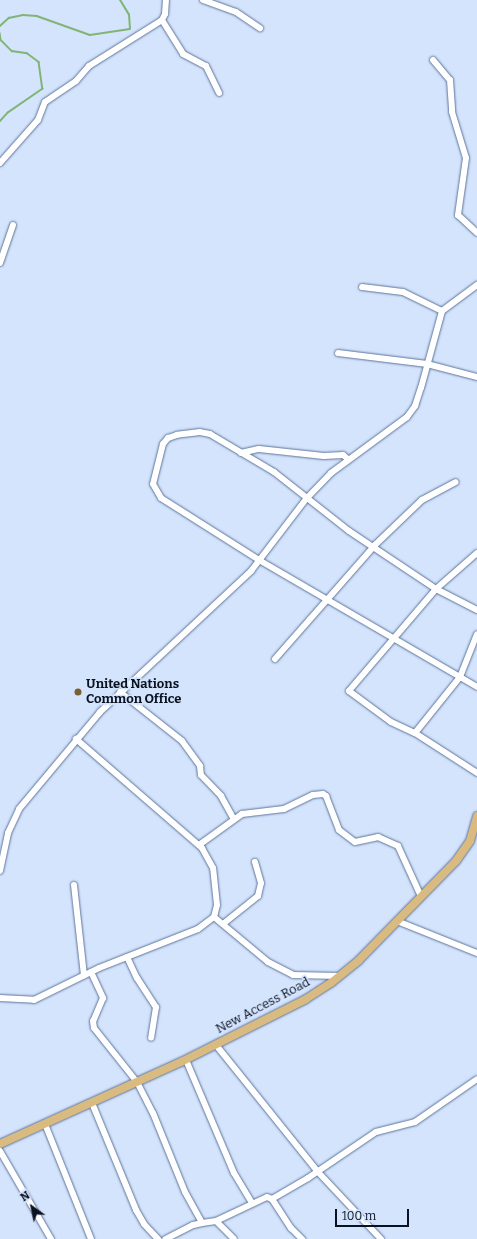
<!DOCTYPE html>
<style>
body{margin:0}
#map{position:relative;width:477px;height:1239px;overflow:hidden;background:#d4e4fd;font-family:Bitter,serif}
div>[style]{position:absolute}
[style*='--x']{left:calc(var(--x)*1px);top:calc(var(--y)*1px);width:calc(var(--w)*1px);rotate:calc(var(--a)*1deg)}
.stream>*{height:1.5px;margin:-0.75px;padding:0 0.75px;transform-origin:0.75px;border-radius:0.75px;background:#81b575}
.roads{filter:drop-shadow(0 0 1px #5d7499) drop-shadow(0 0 1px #5d7499)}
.minor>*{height:6px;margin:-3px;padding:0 3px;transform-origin:3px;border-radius:3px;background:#fff}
.major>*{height:8px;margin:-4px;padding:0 4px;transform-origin:4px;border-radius:4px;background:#d9bb82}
.dots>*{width:11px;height:11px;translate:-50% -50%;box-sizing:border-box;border:2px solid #d4e4fd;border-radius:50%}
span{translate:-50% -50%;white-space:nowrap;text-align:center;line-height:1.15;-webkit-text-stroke:3px #d4e4fd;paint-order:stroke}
.poi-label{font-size:13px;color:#0a1221;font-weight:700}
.left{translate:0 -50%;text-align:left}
.street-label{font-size:13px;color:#0a1221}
.north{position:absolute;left:12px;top:1187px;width:40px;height:40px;-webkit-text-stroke:3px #d4e4fd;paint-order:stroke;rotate:327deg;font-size:11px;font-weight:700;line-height:16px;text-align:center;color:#0a1221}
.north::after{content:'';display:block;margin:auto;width:14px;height:18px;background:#0a1221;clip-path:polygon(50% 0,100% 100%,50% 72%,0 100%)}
.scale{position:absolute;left:335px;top:1209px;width:74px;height:18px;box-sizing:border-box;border:2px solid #0a1221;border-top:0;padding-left:5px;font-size:12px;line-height:14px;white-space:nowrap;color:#0a1221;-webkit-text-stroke:3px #d4e4fd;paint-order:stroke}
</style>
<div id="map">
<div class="stream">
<i style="--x:0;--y:26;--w:12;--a:-42"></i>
<i style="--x:9;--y:18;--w:14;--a:-12"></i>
<i style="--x:23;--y:15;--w:14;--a:4"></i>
<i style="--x:37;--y:16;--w:56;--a:19.7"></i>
<i style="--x:90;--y:35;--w:40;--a:-8.5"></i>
<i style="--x:130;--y:29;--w:14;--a:-94"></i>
<i style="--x:129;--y:15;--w:17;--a:-121"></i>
<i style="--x:0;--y:33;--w:7;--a:82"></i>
<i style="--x:1;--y:40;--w:16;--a:45"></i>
<i style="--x:12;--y:51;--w:15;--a:8"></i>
<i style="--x:27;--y:53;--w:15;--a:37"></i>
<i style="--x:39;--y:62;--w:27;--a:82"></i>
<i style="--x:43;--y:89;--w:42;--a:145.6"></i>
<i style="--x:8;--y:113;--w:12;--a:132"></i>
</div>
<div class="roads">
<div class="minor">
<i style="--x:203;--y:0;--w:35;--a:20"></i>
<i style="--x:236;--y:12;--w:29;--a:34"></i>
<i style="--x:162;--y:20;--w:40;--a:58"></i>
<i style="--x:183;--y:54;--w:26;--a:28"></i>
<i style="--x:206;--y:66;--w:30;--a:64"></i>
<i style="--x:433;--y:60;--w:26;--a:50"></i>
<i style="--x:450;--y:80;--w:32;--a:86"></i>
<i style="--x:452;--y:112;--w:48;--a:73.1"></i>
<i style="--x:466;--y:158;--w:58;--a:98"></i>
<i style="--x:458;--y:215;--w:26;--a:43"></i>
<i style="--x:0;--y:163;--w:57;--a:-48.5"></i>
<i style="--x:38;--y:120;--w:19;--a:-69"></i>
<i style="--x:45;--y:102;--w:37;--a:-34"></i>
<i style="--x:76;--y:81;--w:20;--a:-49"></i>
<i style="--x:89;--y:66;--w:86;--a:-32.2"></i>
<i style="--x:162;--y:20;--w:7;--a:-63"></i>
<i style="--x:165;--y:14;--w:14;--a:-86"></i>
<i style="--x:0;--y:263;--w:40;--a:-71.1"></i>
<i style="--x:362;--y:287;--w:41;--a:7"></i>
<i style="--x:403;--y:292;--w:43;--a:26"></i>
<i style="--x:338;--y:353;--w:90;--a:7"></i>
<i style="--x:427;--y:364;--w:52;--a:14.6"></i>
<i style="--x:241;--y:453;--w:18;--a:-13"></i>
<i style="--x:259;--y:449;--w:65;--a:6.1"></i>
<i style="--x:324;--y:456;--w:19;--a:-3"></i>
<i style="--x:343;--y:455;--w:6;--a:39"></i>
<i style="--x:477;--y:553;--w:55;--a:138.7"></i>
<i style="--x:436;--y:589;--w:134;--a:130.5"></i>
<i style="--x:349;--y:691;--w:52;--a:36.4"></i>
<i style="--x:391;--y:722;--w:26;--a:25"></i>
<i style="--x:415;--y:733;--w:74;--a:32.8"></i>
<i style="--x:477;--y:610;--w:46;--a:-152.9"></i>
<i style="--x:436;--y:589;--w:105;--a:-146.3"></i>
<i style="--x:349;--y:531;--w:95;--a:-141.8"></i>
<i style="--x:274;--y:472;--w:74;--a:-149.3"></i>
<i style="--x:210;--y:434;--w:10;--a:-169"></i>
<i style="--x:200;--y:432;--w:23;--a:173"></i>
<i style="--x:177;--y:435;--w:9;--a:162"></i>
<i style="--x:168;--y:438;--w:8;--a:130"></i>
<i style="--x:163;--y:444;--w:41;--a:104"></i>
<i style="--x:153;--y:484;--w:16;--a:60"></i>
<i style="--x:161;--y:498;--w:116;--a:32.3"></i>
<i style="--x:259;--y:560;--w:252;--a:30.2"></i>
<i style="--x:275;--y:659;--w:152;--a:-48.7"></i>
<i style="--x:375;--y:545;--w:65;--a:-43.8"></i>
<i style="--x:422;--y:500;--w:38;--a:-28"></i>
<i style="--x:120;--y:692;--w:79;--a:38.3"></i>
<i style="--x:182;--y:741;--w:31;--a:54"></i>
<i style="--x:200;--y:766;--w:9;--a:84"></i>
<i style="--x:201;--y:775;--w:29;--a:46"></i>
<i style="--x:221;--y:796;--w:26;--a:61"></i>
<i style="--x:415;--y:733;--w:72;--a:-51.2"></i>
<i style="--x:460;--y:677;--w:46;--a:-68.4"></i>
<i style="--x:199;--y:845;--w:53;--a:-35.8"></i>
<i style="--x:242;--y:814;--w:42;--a:-6.8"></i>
<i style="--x:284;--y:809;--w:32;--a:-26"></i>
<i style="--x:313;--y:795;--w:10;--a:-6"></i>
<i style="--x:323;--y:794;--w:4;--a:34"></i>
<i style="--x:326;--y:796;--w:36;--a:69"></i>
<i style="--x:339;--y:830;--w:20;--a:37"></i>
<i style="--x:355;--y:842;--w:24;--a:-12"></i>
<i style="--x:378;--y:837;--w:22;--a:24"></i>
<i style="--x:398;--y:846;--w:53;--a:65.4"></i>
<i style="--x:0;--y:871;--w:39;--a:-78"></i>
<i style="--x:8;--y:833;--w:26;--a:-65"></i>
<i style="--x:19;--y:809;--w:126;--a:-50.1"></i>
<i style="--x:100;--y:712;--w:207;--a:-43"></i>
<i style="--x:251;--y:571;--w:91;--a:-52.6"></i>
<i style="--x:306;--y:499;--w:36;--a:-46"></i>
<i style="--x:331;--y:473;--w:94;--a:-36.4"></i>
<i style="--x:407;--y:417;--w:14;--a:-54"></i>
<i style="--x:415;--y:406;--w:19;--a:-72"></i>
<i style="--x:421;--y:388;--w:80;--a:-74.7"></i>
<i style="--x:442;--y:311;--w:44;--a:-36.6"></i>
<i style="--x:74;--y:885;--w:91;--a:83.7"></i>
<i style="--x:214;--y:917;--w:70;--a:39.8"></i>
<i style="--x:268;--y:962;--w:28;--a:27"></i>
<i style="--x:293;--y:975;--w:47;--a:1.2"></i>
<i style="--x:397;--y:921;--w:86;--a:21.8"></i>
<i style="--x:223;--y:924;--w:45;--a:-38.7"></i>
<i style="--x:258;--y:896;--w:13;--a:-77"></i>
<i style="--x:261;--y:883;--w:22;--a:-106"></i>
<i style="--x:127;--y:957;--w:23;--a:65"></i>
<i style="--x:137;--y:978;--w:35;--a:57"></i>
<i style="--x:156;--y:1007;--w:31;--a:99"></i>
<i style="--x:91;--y:972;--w:29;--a:65"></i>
<i style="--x:103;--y:998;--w:25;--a:113"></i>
<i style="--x:93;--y:1021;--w:7;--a:82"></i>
<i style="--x:94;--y:1028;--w:69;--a:51.5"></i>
<i style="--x:137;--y:1082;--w:35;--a:63"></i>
<i style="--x:153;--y:1113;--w:85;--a:67.9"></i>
<i style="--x:185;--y:1192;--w:35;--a:61"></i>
<i style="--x:202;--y:1223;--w:9;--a:167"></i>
<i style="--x:193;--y:1225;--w:31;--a:153"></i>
<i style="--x:0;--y:998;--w:34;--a:3"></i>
<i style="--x:34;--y:1000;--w:72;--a:-26.2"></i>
<i style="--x:99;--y:968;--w:106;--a:-21.5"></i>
<i style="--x:198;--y:929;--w:20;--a:-37"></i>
<i style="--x:214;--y:917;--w:12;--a:-76"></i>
<i style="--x:217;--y:905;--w:37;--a:-96"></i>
<i style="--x:213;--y:868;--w:23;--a:-119"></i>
<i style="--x:202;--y:848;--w:167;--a:-139.1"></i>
<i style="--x:216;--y:1045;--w:163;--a:51.2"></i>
<i style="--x:318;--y:1172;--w:92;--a:46.8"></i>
<i style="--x:186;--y:1060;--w:123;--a:67"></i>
<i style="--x:234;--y:1173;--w:35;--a:59"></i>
<i style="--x:92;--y:1103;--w:116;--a:67.6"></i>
<i style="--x:136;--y:1210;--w:16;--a:60"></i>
<i style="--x:144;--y:1224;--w:21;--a:47"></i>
<i style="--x:45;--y:1124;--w:124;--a:68.2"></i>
<i style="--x:0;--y:1151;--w:102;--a:59.9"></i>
<i style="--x:272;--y:1199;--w:42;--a:-30.3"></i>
<i style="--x:308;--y:1178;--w:82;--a:-34.1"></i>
<i style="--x:376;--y:1132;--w:40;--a:-14.4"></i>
<i style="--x:415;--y:1122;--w:75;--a:-34.7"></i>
<i style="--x:216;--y:1221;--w:25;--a:45"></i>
<i style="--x:202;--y:1223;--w:14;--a:-8"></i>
<i style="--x:216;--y:1221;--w:56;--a:-25.2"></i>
<i style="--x:267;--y:1197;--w:5;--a:22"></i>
<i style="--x:272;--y:1199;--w:35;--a:57"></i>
<i style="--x:291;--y:1228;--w:16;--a:45"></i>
</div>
<div class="major">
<i style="--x:0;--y:1144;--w:199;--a:-24.4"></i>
<i style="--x:181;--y:1062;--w:140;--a:-26.7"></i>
<i style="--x:306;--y:999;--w:30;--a:-33"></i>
<i style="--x:331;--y:983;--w:36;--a:-39"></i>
<i style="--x:359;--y:960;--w:139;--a:-45.6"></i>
<i style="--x:456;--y:861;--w:24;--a:-55"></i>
<i style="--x:470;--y:841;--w:26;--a:-74"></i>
</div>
</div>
<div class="dots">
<i style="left:78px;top:692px;background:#7a6031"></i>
</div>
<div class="poi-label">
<span class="left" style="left:86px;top:692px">United Nations<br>Common Office</span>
</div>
<div class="street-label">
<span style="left:263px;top:1006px;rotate:-28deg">New Access Road</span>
</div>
<div class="north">N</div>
<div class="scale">100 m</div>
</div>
